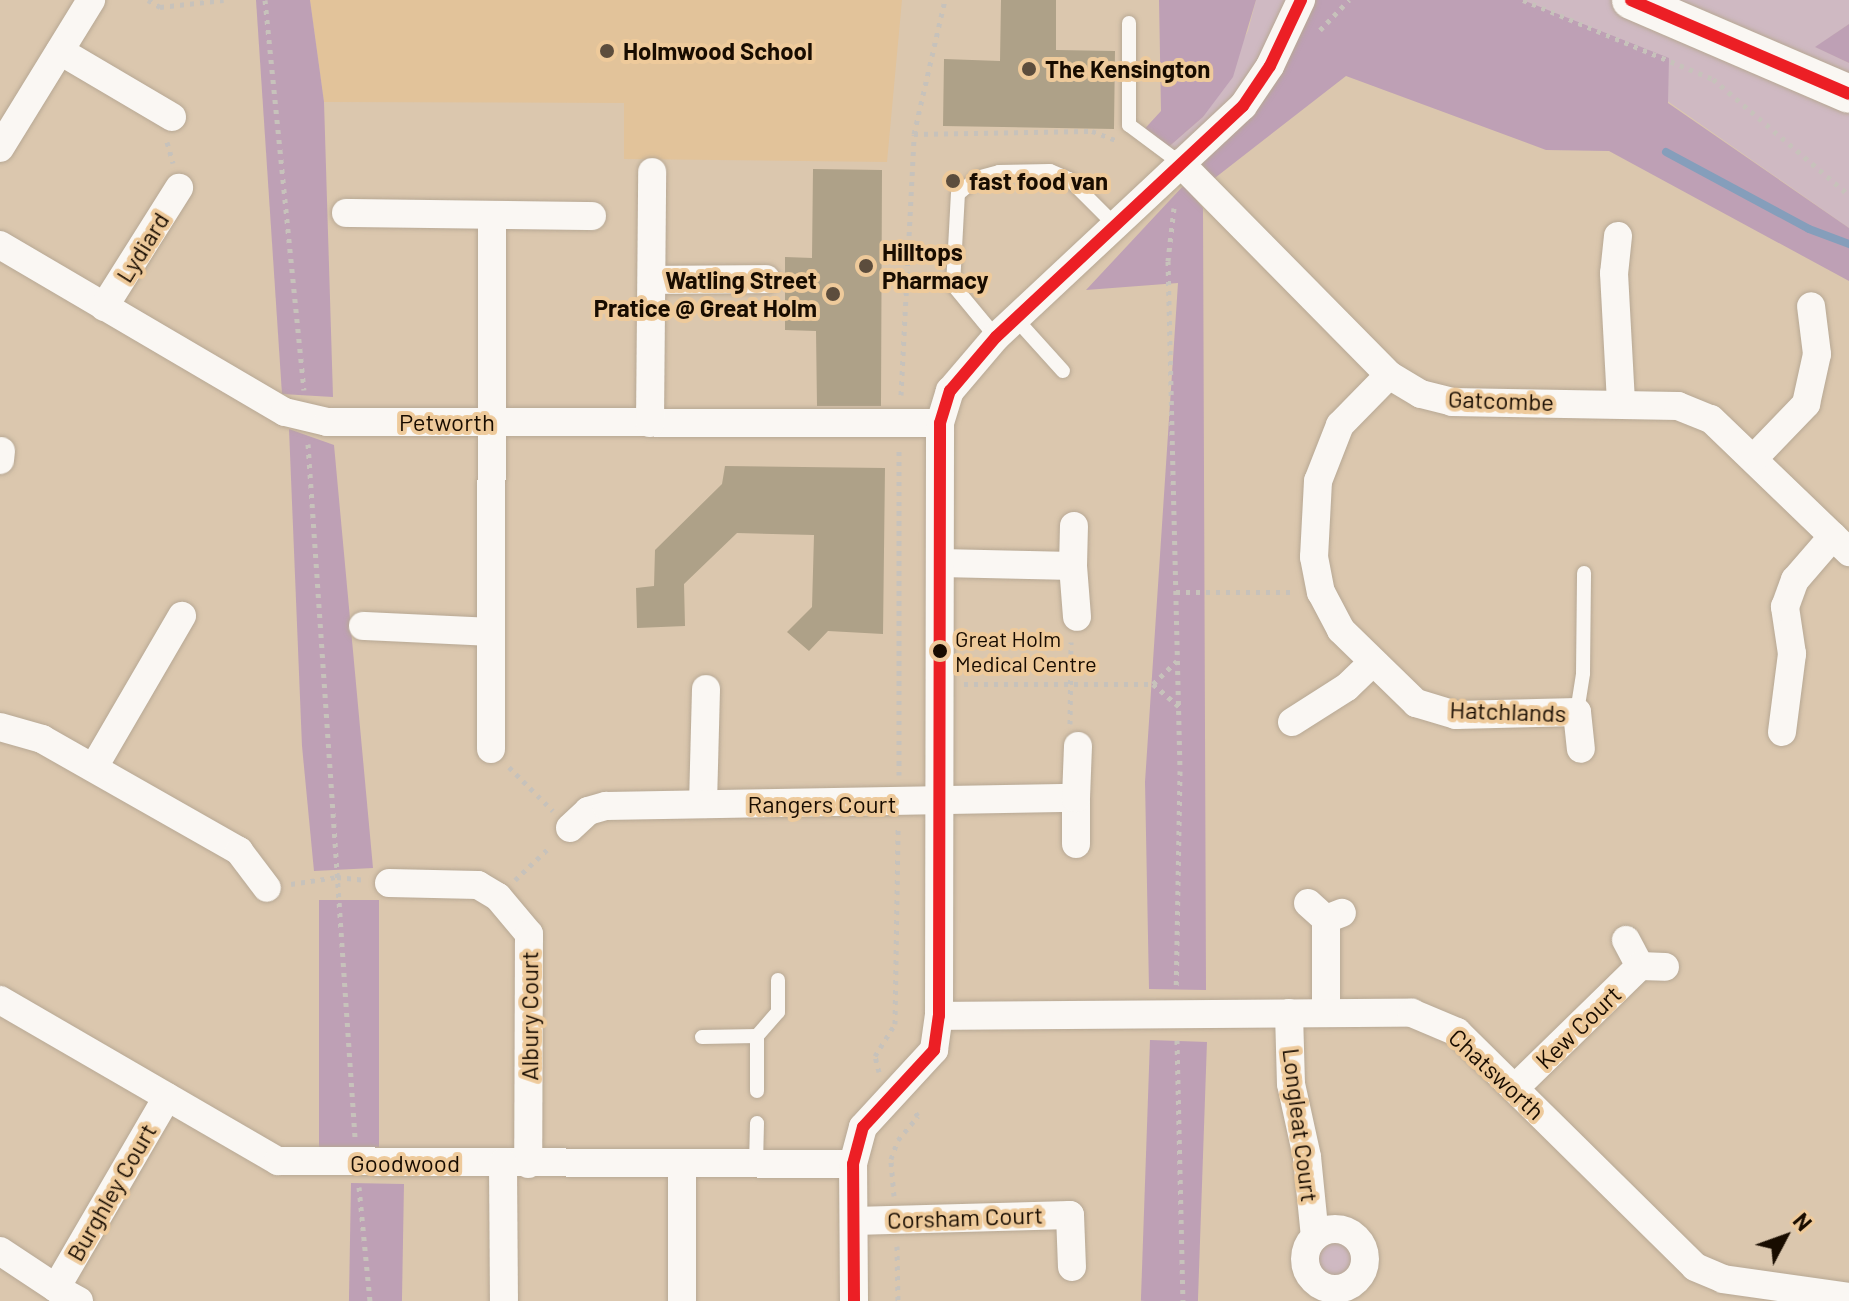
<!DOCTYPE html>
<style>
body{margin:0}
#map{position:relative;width:1849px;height:1301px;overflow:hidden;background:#dbc7ae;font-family:Barlow,sans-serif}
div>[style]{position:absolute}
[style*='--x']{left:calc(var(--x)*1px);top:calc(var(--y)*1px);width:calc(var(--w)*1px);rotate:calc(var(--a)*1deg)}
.built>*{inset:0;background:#e2c39a}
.green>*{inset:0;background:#cfb9c2}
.round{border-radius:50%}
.forest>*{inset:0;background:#bea0b5;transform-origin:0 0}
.stream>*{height:8px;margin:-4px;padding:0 4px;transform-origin:4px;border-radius:4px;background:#859ebb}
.building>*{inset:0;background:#aea188}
.path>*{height:5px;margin-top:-2.5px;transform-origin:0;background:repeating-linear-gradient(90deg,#c7c2bb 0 4px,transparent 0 10px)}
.roads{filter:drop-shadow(0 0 2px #b7a894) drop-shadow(0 0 2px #b7a894)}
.lane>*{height:14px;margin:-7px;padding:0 7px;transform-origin:7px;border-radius:7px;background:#faf7f3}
.street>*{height:28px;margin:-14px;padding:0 14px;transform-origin:14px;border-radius:14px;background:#faf7f3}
.street>.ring{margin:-14px;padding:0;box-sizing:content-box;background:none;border:28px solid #faf7f3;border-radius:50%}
.secondary>*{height:38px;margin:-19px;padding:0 19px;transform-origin:19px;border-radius:19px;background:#faf7f3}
.bus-1>*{height:12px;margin:-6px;padding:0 6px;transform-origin:6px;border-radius:6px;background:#ec1f25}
.dots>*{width:22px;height:22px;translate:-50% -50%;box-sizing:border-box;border:4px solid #eeca9b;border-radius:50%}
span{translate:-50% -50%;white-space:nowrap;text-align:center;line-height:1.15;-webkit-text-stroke:8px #eeca9b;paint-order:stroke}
.bus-label{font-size:22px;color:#180c00}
.left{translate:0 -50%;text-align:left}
.poi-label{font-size:24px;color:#180c00;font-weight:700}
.right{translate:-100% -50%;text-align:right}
.street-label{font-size:24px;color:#180c00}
.north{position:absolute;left:1745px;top:1197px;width:80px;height:80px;-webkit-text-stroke:6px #eeca9b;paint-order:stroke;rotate:49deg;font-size:22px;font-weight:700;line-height:32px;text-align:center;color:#180c00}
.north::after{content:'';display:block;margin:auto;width:28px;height:36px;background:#180c00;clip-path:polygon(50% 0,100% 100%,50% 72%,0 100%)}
</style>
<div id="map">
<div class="built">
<i style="clip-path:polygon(310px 0,902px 0,887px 162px,624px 159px,624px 103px,324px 102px)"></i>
</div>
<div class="green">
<i style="clip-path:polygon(1256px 0,1301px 0,1270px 66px,1180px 163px,1164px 151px,1203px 117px,1248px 31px)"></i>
<i style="clip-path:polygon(1523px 0,1849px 0,1849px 24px,1816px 47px,1849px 63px,1849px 228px)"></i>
<i class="round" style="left:1318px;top:1243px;width:34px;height:34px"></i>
</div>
<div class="forest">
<i style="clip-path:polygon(256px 0,310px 0,324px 102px,333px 397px,282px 394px)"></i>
<i style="clip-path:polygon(1159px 0,1256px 0,1233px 77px,1203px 117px,1164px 151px,1139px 135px,1161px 111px)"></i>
<i style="clip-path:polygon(1301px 0,1523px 0,1669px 58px,1668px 103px,1849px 228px,1849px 281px,1609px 151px,1546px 150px,1346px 76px,1202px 188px,1180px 163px,1243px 106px)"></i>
<i style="clip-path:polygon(1849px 24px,1849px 63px,1815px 47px)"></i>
<i style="clip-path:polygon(1184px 185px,1203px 208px,1206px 990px,1149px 989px,1145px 782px,1178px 283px,1086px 290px)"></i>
<i style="clip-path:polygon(289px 429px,334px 445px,373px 868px,314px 871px,302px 746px)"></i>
<i style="left:319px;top:900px;width:60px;height:247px"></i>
<i style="left:1150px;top:1040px;width:57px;height:261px;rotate:2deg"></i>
<i style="left:351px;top:1183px;width:53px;height:118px;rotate:1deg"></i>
</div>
<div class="stream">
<i style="--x:1666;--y:152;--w:162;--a:28.3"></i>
<i style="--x:1809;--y:229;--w:43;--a:20.6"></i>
</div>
<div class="building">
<i style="clip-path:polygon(1001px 0,1056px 0,1056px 50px,1115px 51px,1114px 129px,943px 126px,944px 59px,1000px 61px)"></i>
<i style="clip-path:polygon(813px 169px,882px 170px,881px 406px,817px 406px,816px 331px,785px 330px,785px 257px,812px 258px)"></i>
<i style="clip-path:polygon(725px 466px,885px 468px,883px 634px,828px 631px,809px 651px,787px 632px,812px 607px,814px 535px,737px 533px,684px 584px,685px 626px,637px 628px,636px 588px,654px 586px,655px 550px,722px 484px)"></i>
</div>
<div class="path">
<i style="--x:148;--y:0;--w:14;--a:30"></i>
<i style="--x:160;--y:7;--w:64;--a:-6.2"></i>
<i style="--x:265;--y:0;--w:392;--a:84.3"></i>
<i style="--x:1523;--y:0;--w:206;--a:22.6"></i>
<i style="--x:1713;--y:79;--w:179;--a:40.5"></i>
<i style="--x:1320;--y:30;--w:42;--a:-46"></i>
<i style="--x:914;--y:134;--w:178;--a:-1"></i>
<i style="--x:1092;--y:131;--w:25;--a:21"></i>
<i style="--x:167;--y:142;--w:22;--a:74"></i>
<i style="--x:1174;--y:208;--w:53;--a:96.5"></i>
<i style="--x:1168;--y:261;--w:510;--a:88.65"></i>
<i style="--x:1180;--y:771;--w:219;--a:91"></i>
<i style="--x:901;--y:395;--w:261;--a:-87.1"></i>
<i style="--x:914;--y:134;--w:138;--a:-77"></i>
<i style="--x:308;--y:444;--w:695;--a:86.12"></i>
<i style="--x:1176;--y:592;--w:120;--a:0"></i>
<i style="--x:964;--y:684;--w:189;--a:0"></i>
<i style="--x:1153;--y:684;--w:33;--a:-44"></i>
<i style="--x:1153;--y:684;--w:35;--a:41"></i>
<i style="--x:1070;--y:724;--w:82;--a:-89.3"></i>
<i style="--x:509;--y:767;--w:62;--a:45"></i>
<i style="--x:899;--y:775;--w:326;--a:-90"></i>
<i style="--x:515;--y:880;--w:50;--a:-43.4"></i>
<i style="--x:291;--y:884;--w:47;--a:-8.7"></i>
<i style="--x:337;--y:877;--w:27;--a:6"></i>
<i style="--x:1177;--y:1040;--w:261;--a:88.7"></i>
<i style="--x:879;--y:1072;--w:16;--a:-104"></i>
<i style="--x:875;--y:1056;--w:38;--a:-58"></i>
<i style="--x:895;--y:1024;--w:199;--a:-89.1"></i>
<i style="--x:359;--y:1187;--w:115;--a:84.5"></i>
<i style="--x:894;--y:1196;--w:37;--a:-95"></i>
<i style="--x:891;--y:1159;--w:20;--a:-70"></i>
<i style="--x:898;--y:1140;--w:31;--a:-50"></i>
<i style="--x:918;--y:1116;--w:9;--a:-126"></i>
<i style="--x:897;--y:1246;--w:55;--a:89"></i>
</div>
<div class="roads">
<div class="lane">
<i style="--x:1129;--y:23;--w:102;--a:90"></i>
<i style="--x:1129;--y:125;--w:64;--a:36.7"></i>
<i style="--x:1016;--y:319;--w:70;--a:47.9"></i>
<i style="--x:996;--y:337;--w:67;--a:-129.6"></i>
<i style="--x:953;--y:285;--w:91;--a:-86.9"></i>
<i style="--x:958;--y:194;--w:25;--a:-40"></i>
<i style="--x:977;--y:178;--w:23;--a:-15"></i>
<i style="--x:999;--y:172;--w:51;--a:-1.1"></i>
<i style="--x:1050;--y:171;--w:21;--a:23"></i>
<i style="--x:1069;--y:179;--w:64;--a:45"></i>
<i style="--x:1577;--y:712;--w:39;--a:-81"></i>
<i style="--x:1583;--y:673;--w:100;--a:-89.4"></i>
<i style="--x:757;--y:1036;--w:32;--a:-49"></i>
<i style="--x:778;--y:1012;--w:32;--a:-90"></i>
<i style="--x:702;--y:1037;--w:55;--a:-1"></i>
<i style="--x:757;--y:1036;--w:55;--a:90"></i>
<i style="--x:756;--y:1164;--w:41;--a:-88.6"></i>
</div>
<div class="street">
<i style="--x:60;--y:51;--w:130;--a:30.5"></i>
<i style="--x:0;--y:148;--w:174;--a:-58.4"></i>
<i style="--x:1180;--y:163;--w:298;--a:45.4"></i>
<i style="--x:1389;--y:375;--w:37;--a:31"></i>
<i style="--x:1421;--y:394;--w:32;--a:14"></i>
<i style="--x:1452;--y:402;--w:226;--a:1"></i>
<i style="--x:1678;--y:406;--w:35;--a:22"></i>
<i style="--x:1711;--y:419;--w:192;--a:43.9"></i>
<i style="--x:346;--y:213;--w:246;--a:0.7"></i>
<i style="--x:1618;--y:236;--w:37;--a:96"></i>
<i style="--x:1614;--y:273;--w:130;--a:86.9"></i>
<i style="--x:0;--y:245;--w:330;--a:30.4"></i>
<i style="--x:285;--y:412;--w:43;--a:13.4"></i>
<i style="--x:327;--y:422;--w:613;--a:0.09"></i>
<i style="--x:653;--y:280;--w:113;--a:-0.5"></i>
<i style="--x:104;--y:307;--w:141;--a:-57.8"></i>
<i style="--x:1389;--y:375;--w:70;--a:134.4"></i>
<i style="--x:1340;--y:425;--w:60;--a:111.4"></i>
<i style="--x:1318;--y:481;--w:76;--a:93"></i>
<i style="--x:1314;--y:557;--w:36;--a:79"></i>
<i style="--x:1321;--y:592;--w:43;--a:62.2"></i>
<i style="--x:1341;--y:630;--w:105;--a:44.2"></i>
<i style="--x:1416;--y:703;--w:42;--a:16.7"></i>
<i style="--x:1456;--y:715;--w:121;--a:-1.4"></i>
<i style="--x:1577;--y:712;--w:37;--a:84"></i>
<i style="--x:650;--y:423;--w:251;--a:-89.5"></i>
<i style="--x:1755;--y:457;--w:74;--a:-46.1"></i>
<i style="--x:1806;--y:404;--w:51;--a:-77.6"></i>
<i style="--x:1817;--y:354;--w:48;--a:-97.1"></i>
<i style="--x:0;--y:460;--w:9;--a:-84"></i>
<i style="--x:940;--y:563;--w:133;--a:1.3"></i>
<i style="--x:1073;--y:566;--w:51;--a:85.5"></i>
<i style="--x:1073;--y:566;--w:40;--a:-88.6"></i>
<i style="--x:363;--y:626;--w:126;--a:2.7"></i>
<i style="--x:1292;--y:722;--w:65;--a:-32.5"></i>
<i style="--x:1347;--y:687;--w:36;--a:-44"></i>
<i style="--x:0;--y:727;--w:44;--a:15.9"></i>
<i style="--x:42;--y:739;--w:227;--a:29.6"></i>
<i style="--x:239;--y:851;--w:46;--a:52.9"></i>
<i style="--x:1782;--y:732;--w:79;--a:-82.7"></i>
<i style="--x:1792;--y:654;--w:48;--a:-98.5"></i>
<i style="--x:1785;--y:607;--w:29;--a:-70"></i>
<i style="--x:1795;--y:580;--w:58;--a:-49.2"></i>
<i style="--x:491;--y:749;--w:534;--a:-89.89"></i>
<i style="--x:94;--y:767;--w:175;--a:-59.8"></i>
<i style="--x:1076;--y:798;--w:46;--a:90"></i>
<i style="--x:703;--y:804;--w:115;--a:-88.5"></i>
<i style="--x:570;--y:828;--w:25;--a:-43"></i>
<i style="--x:588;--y:811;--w:19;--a:-16"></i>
<i style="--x:606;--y:806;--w:470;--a:-1"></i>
<i style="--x:1076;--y:798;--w:52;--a:-87.8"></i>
<i style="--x:389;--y:883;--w:89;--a:1.3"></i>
<i style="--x:478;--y:885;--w:23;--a:31"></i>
<i style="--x:498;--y:897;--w:48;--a:50"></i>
<i style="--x:529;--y:934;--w:230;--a:90.2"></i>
<i style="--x:1308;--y:903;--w:24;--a:42"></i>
<i style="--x:1626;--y:940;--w:30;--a:62"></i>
<i style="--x:0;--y:1000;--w:321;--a:30.1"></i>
<i style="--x:278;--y:1161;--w:575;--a:0.3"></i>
<i style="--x:1289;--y:1013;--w:71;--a:88.4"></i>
<i style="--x:1291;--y:1084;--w:75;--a:77.6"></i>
<i style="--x:1307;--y:1157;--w:80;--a:84.3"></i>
<i style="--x:1326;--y:1013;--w:94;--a:-90"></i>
<i style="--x:1326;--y:919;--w:17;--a:-21"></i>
<i style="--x:939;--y:1016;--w:473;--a:-0.4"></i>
<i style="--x:1412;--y:1013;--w:49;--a:22.9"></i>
<i style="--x:1457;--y:1032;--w:334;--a:44.6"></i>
<i style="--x:1695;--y:1267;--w:30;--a:23"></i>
<i style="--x:1723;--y:1279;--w:127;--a:8.1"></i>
<i style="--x:1515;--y:1088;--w:175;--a:-44.3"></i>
<i style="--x:1640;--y:966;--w:25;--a:2"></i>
<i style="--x:503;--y:1163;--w:138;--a:89.6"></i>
<i style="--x:854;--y:1221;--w:216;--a:-1.6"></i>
<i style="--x:1070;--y:1215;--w:52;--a:87.8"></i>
<i class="ring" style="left:1305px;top:1229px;width:32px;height:32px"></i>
<i style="--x:0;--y:1251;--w:67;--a:33.5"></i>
<i style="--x:79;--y:1301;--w:26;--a:-151"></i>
<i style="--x:56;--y:1288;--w:221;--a:-59.8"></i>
<i style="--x:682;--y:1301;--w:138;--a:-90"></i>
<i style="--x:854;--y:1301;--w:137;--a:-90.4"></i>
<i style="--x:853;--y:1164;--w:38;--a:-75"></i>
<i style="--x:863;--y:1127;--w:105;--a:-47.3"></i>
<i style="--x:934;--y:1050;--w:34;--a:-82"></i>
<i style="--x:939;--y:1016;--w:593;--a:-89.9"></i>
<i style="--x:940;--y:423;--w:34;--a:-73"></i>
<i style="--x:950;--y:391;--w:71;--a:-49.6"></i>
<i style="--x:996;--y:337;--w:338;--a:-43.1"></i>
<i style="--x:1243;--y:106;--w:48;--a:-56"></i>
<i style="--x:1270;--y:66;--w:73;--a:-64.8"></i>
</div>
<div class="secondary">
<i style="--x:1631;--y:0;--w:237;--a:23.3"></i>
</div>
</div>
<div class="bus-1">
<i style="--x:1631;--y:0;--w:237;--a:23.3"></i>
<i style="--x:854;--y:1301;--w:137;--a:-90.4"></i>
<i style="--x:853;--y:1164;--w:38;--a:-75"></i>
<i style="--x:863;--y:1127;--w:105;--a:-47.3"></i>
<i style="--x:934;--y:1050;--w:34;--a:-82"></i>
<i style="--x:939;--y:1016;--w:593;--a:-89.9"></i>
<i style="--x:940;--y:423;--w:34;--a:-73"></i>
<i style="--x:950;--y:391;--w:71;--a:-49.6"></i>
<i style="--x:996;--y:337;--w:338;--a:-43.1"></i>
<i style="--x:1243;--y:106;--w:48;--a:-56"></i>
<i style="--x:1270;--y:66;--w:73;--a:-64.8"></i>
</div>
<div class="dots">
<i style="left:607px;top:51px;background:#5c4d3d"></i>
<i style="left:1029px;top:69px;background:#5c4d3d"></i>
<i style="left:953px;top:181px;background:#5c4d3d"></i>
<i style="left:866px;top:266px;background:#5c4d3d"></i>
<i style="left:833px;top:294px;background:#5c4d3d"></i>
<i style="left:940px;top:651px;background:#180c00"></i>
</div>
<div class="bus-label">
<span class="left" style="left:955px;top:651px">Great Holm<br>Medical Centre</span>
</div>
<div class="poi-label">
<span class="left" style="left:623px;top:51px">Holmwood School</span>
<span class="left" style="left:1045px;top:69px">The Kensington</span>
<span class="left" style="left:969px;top:181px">fast food van</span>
<span class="left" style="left:882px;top:266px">Hilltops<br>Pharmacy</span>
<span class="right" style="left:817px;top:294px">Watling Street<br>Pratice @ Great Holm</span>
</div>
<div class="street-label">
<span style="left:142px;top:247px;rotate:-58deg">Lydiard</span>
<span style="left:1501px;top:400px;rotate:2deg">Gatcombe</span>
<span style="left:447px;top:422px">Petworth</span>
<span style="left:1508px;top:711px;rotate:2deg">Hatchlands</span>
<span style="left:822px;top:804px">Rangers Court</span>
<span style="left:529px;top:1016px;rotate:-90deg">Albury Court</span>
<span style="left:1578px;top:1027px;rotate:-44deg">Kew Court</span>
<span style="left:1497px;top:1074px;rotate:43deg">Chatsworth</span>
<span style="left:1301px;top:1125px;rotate:83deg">Longleat Court</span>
<span style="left:405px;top:1163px">Goodwood</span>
<span style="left:111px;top:1192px;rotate:-60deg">Burghley Court</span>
<span style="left:965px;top:1217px;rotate:-2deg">Corsham Court</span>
</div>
<div class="north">N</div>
</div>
